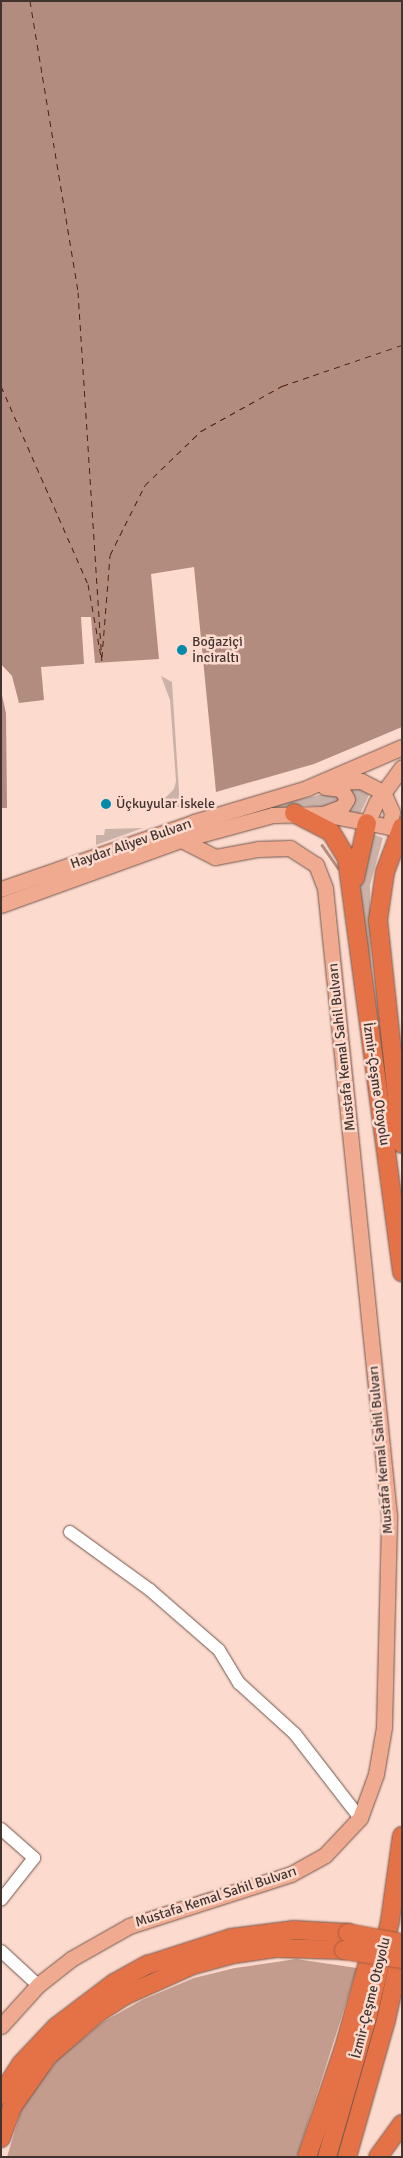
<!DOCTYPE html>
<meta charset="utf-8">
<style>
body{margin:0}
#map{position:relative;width:403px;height:2158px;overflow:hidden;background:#fddace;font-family:Signika,sans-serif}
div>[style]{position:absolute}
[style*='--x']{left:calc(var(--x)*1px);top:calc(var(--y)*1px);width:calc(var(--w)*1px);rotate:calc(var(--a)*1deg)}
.green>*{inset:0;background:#cbb2a9}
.forest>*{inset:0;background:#c39c8e}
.water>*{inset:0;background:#b28c7e}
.stream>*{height:2.5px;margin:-1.25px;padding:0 1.25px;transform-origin:1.25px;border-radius:1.25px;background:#b28c7e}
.ferry>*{height:1px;margin-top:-0.5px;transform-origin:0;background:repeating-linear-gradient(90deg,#501e09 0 6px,transparent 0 11px)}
.roads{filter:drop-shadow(0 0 1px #72554a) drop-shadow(0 0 1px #72554a)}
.minor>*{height:12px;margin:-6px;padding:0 6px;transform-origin:6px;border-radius:6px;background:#fff}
.major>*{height:15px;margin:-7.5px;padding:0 7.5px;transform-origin:7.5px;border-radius:7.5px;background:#efaa90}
.highway>*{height:18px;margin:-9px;padding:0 9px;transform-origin:9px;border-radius:9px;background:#e47246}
.bridges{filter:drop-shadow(0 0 1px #ab5c3e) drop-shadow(0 0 1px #ab5c3e)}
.highway-bridge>*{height:18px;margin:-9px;padding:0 9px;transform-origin:9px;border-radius:9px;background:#e47246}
.dots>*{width:14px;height:14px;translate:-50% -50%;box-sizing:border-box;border:2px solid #fddace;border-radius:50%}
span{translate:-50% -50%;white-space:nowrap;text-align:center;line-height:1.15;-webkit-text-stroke:5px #fddace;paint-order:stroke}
.poi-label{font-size:14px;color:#41342f}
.left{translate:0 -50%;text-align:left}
.street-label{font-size:14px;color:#41342f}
.frame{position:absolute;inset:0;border:2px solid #41342f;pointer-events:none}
</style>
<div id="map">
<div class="green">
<i style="clip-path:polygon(161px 676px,172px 682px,180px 808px,164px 799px,174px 789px,176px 781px,170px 700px)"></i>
<i style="clip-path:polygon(344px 785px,373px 786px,360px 814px,348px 810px)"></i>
<i style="clip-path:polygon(337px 791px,340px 808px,299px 805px,198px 829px,230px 815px)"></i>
<i style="clip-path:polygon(143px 828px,96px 845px,96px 835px,104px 835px,105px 829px)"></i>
<i style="clip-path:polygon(369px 833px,383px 838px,370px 885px,371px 994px,364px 965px,360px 880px)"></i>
</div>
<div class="forest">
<i style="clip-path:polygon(296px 1959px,357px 1968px,297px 2157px,7px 2157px,23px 2104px,57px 2060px,103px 2022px,142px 2000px,194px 1978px,235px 1968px)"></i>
</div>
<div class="water">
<i style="clip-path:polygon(1px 1px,402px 1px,402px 727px,314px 764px,216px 792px,194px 567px,151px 574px,159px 659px,95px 663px,91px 617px,81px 617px,84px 664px,41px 667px,44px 700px,19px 703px,12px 676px,1px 664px)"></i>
<i style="clip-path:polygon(1px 691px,6px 713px,7px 808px,1px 808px)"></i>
</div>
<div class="stream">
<i style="--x:322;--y:845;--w:28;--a:55"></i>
</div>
<div class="ferry">
<i style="--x:30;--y:1;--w:295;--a:80.6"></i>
<i style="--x:78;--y:292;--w:372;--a:86.3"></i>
<i style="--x:1;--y:386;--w:216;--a:66.3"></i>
<i style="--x:88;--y:584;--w:73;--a:79.8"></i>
<i style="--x:102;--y:657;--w:102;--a:-85.5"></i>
<i style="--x:110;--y:555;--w:78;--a:-63.4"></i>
<i style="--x:145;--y:485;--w:78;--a:-44"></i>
<i style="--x:201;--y:431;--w:93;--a:-29.1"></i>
<i style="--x:282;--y:386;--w:127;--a:-18.9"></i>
</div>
<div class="roads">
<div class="minor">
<i style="--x:70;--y:1532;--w:99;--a:35.9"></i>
<i style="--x:150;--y:1590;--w:91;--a:41"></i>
<i style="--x:219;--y:1650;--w:39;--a:59"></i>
<i style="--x:239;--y:1683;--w:76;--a:42.3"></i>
<i style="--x:295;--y:1734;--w:106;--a:52.3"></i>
<i style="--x:1;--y:1829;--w:44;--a:41.3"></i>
<i style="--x:34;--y:1858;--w:53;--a:128.2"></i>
<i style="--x:1;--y:1951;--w:50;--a:42.6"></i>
</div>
<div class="major">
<i style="--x:333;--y:782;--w:28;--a:-2"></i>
<i style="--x:361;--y:781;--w:25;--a:27"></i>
<i style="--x:383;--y:792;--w:22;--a:66"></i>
<i style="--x:392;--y:812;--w:15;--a:98"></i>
<i style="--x:323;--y:814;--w:20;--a:-20"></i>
<i style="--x:342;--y:807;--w:9;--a:-58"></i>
<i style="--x:347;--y:799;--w:12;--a:-121"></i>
<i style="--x:341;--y:789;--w:16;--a:-173"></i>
<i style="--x:367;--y:823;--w:22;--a:-66"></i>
<i style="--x:376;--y:803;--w:44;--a:-54.2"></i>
<i style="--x:1;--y:889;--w:204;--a:-19.1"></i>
<i style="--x:194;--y:822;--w:118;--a:-16.7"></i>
<i style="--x:307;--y:788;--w:103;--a:-23.3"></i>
<i style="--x:1;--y:905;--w:191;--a:-19.9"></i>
<i style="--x:181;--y:840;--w:95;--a:-15.2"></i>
<i style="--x:273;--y:815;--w:50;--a:-1.1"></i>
<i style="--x:323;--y:814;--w:68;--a:11"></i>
<i style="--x:390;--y:827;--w:13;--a:27"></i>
<i style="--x:1;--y:2026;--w:55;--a:-47.9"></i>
<i style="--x:38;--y:1985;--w:42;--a:-38.2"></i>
<i style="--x:71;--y:1959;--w:67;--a:-29.6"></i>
<i style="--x:129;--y:1926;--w:170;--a:-17.8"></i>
<i style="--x:291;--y:1874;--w:39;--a:-29"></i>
<i style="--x:325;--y:1855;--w:51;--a:-46.6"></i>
<i style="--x:360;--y:1818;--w:47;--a:-70"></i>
<i style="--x:376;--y:1774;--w:48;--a:-80.3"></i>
<i style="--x:384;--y:1727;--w:212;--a:-88.6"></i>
<i style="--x:389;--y:1515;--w:630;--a:-95.83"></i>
<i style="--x:325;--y:888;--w:25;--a:-111"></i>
<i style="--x:316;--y:865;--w:31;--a:-147"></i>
<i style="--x:290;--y:848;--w:32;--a:178"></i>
<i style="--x:258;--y:849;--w:44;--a:169.5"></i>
<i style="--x:215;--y:857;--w:38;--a:-153"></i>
</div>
<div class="highway">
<i style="--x:294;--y:813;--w:42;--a:27.2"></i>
<i style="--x:331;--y:832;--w:31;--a:59"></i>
<i style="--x:347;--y:859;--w:417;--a:82.4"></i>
<i style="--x:402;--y:827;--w:48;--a:110.7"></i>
<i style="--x:385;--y:872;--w:49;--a:98.3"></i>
<i style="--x:378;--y:920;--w:225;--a:83.9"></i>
<i style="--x:355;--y:878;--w:56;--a:-77.7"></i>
<i style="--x:1;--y:2095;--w:37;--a:-57"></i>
<i style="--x:21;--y:2064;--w:51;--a:-46.6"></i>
<i style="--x:56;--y:2027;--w:73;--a:-37.2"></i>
<i style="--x:114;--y:1983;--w:38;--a:-29"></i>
<i style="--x:147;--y:1965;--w:88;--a:-17.8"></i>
<i style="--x:231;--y:1938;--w:64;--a:-7.2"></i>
<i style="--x:294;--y:1930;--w:54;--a:3.2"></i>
<i style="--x:1;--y:2138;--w:33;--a:-70"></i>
<i style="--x:12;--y:2107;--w:62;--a:-54.8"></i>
<i style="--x:48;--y:2056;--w:66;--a:-40.7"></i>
<i style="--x:98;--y:2013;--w:31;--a:-33"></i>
<i style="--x:124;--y:1996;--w:76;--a:-24.2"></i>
<i style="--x:193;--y:1965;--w:42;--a:-15"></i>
<i style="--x:234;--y:1954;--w:42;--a:-8.1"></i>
<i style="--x:276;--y:1948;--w:68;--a:1.7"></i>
<i style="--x:307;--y:2157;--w:115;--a:-71.3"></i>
<i style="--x:344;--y:2048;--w:111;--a:-74.3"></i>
<i style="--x:327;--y:2157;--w:148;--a:-73.9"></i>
<i style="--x:368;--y:2015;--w:97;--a:-76.8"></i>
<i style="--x:390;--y:1921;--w:86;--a:-82"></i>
<i style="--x:347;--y:2157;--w:142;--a:-74.1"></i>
<i style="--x:386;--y:2020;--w:74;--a:-77.5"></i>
<i style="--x:378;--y:2157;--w:41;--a:-54"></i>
</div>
</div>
<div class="bridges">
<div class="highway-bridge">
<i style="--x:348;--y:1933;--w:55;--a:10.5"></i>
<i style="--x:344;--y:1950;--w:59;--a:8.8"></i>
</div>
</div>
<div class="dots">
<i style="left:182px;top:650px;background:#008aa9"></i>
<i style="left:106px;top:804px;background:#008aa9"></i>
</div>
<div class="poi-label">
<span class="left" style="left:192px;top:650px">Boğaziçi<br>İnciraltı</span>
<span class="left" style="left:116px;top:804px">Üçkuyular İskele</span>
</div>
<div class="street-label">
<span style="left:131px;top:844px;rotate:-19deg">Haydar Aliyev Bulvarı</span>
<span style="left:342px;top:1047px;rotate:-96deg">Mustafa Kemal Sahil Bulvarı</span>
<span style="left:376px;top:1084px;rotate:82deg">İzmir-Çeşme Otoyolu</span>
<span style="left:381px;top:1450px;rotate:-95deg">Mustafa Kemal Sahil Bulvarı</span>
<span style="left:216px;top:1897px;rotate:-18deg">Mustafa Kemal Sahil Bulvarı</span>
<span style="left:371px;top:1998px;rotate:-76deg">İzmir-Çeşme Otoyolu</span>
</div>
<div class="frame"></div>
</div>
